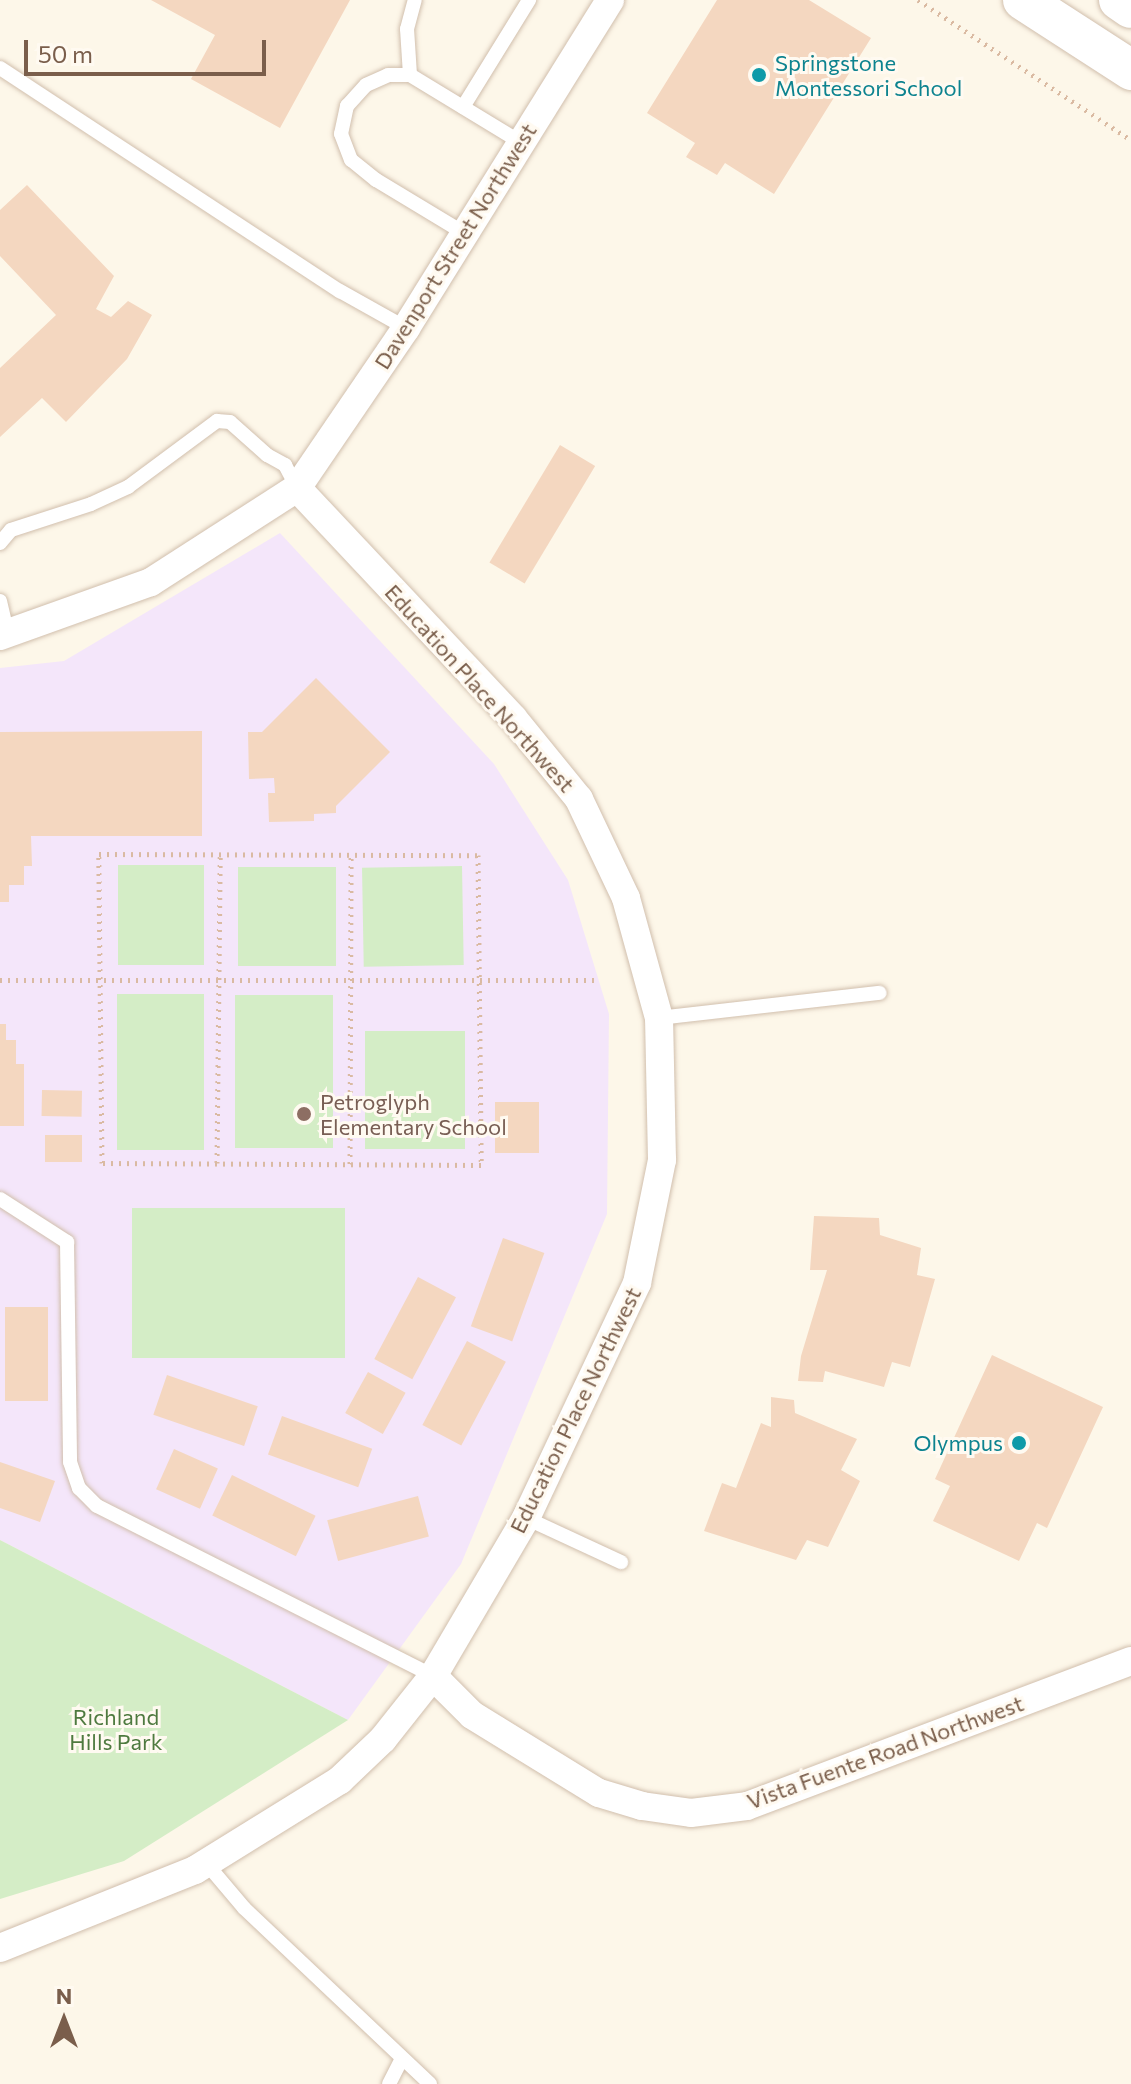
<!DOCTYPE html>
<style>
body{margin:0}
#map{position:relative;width:1131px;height:2084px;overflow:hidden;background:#fdf7e9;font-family:Commissioner,sans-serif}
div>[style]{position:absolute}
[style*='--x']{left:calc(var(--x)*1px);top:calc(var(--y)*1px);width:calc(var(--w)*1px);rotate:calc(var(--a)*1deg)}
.education>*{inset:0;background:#f4e6fa}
.green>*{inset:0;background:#d4edc6;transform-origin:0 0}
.building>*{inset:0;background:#f4d7c0;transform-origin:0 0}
.path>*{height:5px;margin-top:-2.5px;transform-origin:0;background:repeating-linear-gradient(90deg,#dabaa2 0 2px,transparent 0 8px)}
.roads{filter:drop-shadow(0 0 2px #d1bfad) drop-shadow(0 0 2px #d1bfad)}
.lane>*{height:14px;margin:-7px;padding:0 7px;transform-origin:7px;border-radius:7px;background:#fff}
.street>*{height:28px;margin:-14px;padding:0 14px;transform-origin:14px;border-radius:14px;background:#fff}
.secondary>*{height:40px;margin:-20px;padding:0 20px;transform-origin:20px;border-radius:20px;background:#fff}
.dots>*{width:22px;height:22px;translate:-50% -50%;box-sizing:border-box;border:4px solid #fffaf1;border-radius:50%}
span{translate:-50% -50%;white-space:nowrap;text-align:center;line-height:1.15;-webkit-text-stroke:6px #fffaf1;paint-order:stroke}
.culture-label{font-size:22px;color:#0d838f}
.left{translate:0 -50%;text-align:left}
.right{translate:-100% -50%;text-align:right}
.street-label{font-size:22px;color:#7a5e4b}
.education-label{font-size:22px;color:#785e54}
.park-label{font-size:22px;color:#4e7a3f}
.north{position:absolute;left:24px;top:1980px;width:80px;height:80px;-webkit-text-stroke:6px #fffaf1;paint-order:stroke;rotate:0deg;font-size:22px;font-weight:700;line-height:32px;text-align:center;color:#7a5e4b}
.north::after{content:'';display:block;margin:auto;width:28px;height:36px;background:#7a5e4b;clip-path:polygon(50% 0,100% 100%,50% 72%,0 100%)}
.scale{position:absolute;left:24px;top:40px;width:242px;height:36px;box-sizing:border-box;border:4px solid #7a5e4b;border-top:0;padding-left:10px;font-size:24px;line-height:28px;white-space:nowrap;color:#7a5e4b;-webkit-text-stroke:6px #fffaf1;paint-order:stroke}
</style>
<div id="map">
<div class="education">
<i style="clip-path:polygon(280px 533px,494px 764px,568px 880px,609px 1014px,607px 1214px,461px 1564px,348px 1720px,0 1540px,0 668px,64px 661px)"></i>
</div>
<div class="green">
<i style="left:118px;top:865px;width:86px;height:100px"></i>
<i style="left:462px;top:866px;width:99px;height:100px;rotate:89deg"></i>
<i style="left:336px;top:867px;width:99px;height:98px;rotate:90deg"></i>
<i style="left:117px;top:994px;width:87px;height:156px"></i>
<i style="left:235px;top:995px;width:98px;height:153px"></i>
<i style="left:465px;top:1031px;width:118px;height:100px;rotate:90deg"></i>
<i style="left:132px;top:1208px;width:213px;height:150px"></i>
<i style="clip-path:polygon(0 1540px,348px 1720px,124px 1861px,0 1899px)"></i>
</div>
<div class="building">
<i style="clip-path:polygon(151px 0,350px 0,280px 128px,191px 79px,215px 35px)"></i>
<i style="clip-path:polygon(717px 0,809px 0,871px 38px,774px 194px,725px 163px,717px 175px,686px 157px,695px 143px,647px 113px)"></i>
<i style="clip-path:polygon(27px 185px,114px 276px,96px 309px,111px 317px,128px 301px,152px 315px,127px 359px,66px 422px,42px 398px,0 437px,0 368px,56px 315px,0 256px,0 210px)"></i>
<i style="left:560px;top:445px;width:41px;height:137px;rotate:31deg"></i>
<i style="clip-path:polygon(316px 678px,390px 752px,336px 806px,336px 813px,314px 814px,314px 821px,269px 822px,268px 793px,275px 793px,274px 778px,249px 779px,248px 732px,262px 732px)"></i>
<i style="clip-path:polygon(202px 731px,202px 836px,31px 836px,32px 866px,24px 866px,24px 885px,9px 885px,9px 902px,0 902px,0 732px)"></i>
<i style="clip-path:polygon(0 1024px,6px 1024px,6px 1040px,16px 1040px,16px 1064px,24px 1064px,24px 1126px,0 1126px)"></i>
<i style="left:42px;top:1090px;width:40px;height:26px;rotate:1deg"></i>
<i style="left:539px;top:1102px;width:51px;height:44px;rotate:90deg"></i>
<i style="left:45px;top:1135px;width:37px;height:27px"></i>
<i style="clip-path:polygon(814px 1216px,879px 1218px,880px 1235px,921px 1248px,917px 1275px,935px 1279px,910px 1367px,892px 1362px,884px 1387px,825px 1371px,823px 1382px,798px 1381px,801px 1356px,827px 1270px,810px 1270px)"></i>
<i style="left:503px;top:1238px;width:44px;height:94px;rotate:20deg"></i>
<i style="left:418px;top:1277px;width:43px;height:93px;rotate:28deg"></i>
<i style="left:5px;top:1307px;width:43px;height:94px"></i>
<i style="left:467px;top:1341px;width:44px;height:95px;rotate:28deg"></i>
<i style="clip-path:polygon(992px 1355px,1103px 1407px,1047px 1528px,1037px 1523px,1019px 1561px,933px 1521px,950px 1486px,935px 1479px)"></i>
<i style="left:368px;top:1372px;width:43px;height:47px;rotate:29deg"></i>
<i style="left:167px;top:1375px;width:96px;height:42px;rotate:19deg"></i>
<i style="clip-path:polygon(771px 1397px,794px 1400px,795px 1413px,857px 1439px,841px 1470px,860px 1481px,828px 1547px,807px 1540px,796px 1560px,704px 1531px,722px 1483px,736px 1488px,761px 1423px,771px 1427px)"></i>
<i style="left:282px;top:1416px;width:96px;height:41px;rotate:20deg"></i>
<i style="left:174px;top:1449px;width:48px;height:44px;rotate:24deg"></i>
<i style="clip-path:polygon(0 1462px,55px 1481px,40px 1522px,0 1508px)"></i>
<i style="left:232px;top:1475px;width:93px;height:45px;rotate:26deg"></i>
<i style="left:418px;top:1496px;width:42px;height:94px;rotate:75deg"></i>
</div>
<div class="path">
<i style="--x:918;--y:0;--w:255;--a:33.3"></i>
<i style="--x:99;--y:854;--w:379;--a:0.2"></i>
<i style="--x:478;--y:855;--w:310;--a:89.4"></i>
<i style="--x:481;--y:1165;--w:379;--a:-179.7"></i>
<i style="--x:102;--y:1163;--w:309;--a:-90.6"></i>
<i style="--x:0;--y:980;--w:596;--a:0"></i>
<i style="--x:217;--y:1163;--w:309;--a:-89.4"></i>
<i style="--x:350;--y:1164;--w:309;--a:-89.8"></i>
</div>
<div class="roads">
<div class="lane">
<i style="--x:0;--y:68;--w:407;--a:33.3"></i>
<i style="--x:340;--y:291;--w:76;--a:29.3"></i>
<i style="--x:410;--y:75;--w:46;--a:-93.7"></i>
<i style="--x:407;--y:29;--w:30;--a:-75"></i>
<i style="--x:463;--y:107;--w:126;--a:-58.3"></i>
<i style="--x:464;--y:233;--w:103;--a:-148.9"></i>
<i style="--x:376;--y:180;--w:32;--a:-141"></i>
<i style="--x:351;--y:160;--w:28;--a:-111"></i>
<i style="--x:341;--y:134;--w:29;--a:-78"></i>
<i style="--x:347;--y:106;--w:28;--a:-48"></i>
<i style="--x:366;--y:85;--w:24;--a:-24"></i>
<i style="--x:388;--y:75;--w:22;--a:0"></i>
<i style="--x:410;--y:75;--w:129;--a:31.3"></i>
<i style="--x:0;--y:543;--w:17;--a:-50"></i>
<i style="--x:11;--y:530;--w:84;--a:-18"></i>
<i style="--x:91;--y:504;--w:41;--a:-24.7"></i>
<i style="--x:128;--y:487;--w:111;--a:-36.6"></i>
<i style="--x:217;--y:421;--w:13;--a:4"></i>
<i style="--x:230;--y:422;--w:50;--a:41.7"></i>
<i style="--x:267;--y:455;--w:21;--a:29"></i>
<i style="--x:285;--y:465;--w:26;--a:62"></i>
<i style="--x:0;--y:601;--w:35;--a:77"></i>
<i style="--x:659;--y:1018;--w:222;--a:-6.5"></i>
<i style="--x:0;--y:1199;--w:80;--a:32.7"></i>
<i style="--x:67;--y:1242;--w:220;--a:89.2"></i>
<i style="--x:70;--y:1462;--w:28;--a:71"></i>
<i style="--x:79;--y:1488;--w:25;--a:45"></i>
<i style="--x:97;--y:1506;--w:377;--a:26.8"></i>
<i style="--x:526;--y:1518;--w:105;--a:24.9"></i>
<i style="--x:206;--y:1863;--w:59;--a:49.8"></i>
<i style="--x:244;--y:1908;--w:256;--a:43.4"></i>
<i style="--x:389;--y:2084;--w:27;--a:-63"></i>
</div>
<div class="street">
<i style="--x:0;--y:636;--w:160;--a:-19.7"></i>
<i style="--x:151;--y:582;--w:174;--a:-32.8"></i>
<i style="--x:297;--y:488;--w:194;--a:-55.7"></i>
<i style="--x:406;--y:328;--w:386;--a:-58.1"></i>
<i style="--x:433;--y:1676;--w:55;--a:45"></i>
<i style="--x:472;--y:1715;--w:149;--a:31.6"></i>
<i style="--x:599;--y:1793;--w:45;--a:16.8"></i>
<i style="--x:642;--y:1806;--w:49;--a:8.1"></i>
<i style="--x:691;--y:1813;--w:56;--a:-7.1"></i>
<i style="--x:747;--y:1806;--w:410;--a:-20.7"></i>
<i style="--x:0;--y:1948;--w:210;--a:-21.8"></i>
<i style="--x:195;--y:1870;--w:171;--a:-31.8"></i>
<i style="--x:340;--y:1780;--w:59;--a:-43.6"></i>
<i style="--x:383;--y:1739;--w:80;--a:-51.6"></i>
<i style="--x:433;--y:1676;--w:183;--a:-59.5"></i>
<i style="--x:526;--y:1518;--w:260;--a:-64.7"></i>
<i style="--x:637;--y:1283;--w:126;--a:-78.5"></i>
<i style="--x:662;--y:1160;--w:142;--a:-91.2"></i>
<i style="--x:659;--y:1018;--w:124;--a:-105.4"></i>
<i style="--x:626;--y:898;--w:110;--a:-115.4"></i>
<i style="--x:579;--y:799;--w:104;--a:-129.2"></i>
<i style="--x:513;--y:718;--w:316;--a:-133.2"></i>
</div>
<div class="secondary">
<i style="--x:1023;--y:0;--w:129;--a:32.9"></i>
<i style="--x:1119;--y:0;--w:14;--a:34"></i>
</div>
</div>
<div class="dots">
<i style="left:759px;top:75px;background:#0f9aa8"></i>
<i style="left:304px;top:1114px;background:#8d6e63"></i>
<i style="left:1019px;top:1443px;background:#0f9aa8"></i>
</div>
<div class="culture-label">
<span class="left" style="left:775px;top:75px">Springstone<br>Montessori School</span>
<span class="right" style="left:1003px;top:1443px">Olympus</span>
</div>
<div class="street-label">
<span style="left:455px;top:246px;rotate:-58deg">Davenport Street Northwest</span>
<span style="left:480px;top:688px;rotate:48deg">Education Place Northwest</span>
<span style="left:575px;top:1410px;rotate:-64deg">Education Place Northwest</span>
<span style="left:885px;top:1752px;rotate:-20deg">Vista Fuente Road Northwest</span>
</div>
<div class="education-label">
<span class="left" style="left:320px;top:1114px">Petroglyph<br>Elementary School</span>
</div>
<div class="park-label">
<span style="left:116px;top:1729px">Richland<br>Hills Park</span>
</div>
<div class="north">N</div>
<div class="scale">50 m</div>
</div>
